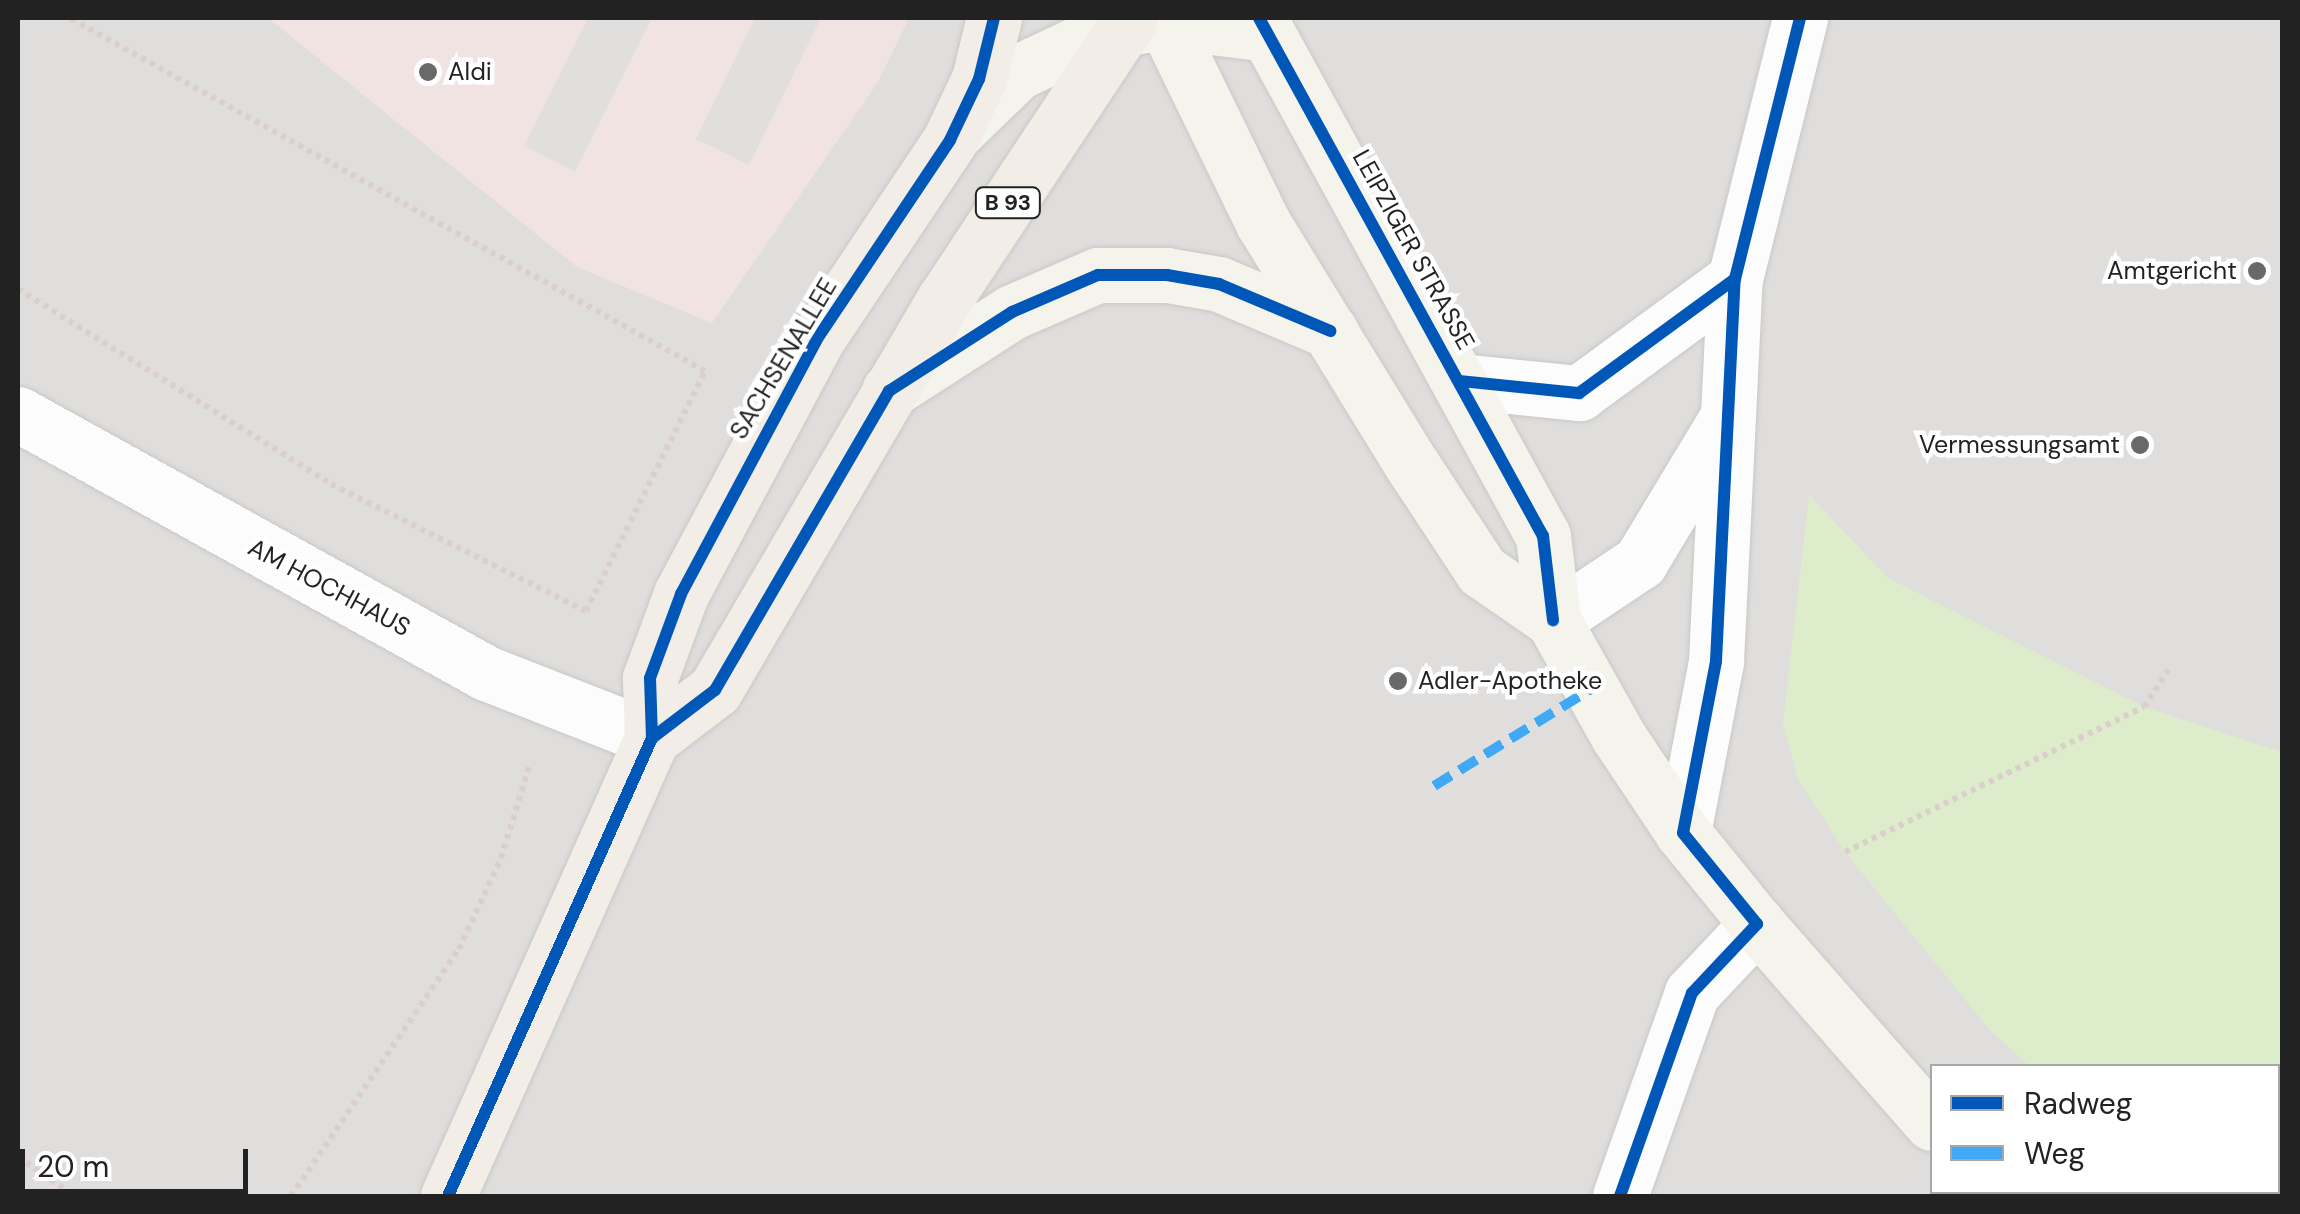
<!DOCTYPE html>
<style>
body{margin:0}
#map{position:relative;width:2300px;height:1214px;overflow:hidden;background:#f0eeeb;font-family:"DM Sans",sans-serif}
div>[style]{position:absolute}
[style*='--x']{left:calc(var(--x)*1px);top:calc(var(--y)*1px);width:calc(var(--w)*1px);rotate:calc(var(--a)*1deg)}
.residential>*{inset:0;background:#dfdedc}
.commercial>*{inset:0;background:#f1e3e1}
.grass>*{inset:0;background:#ddeccb}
.parking>*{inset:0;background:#e0dfde;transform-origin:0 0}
.path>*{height:6px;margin-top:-3px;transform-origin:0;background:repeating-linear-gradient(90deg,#dccecd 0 5px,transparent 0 10px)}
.roads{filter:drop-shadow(0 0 2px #c9c8c7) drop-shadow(0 0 2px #c9c8c7)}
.street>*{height:55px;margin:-27.5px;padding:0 27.5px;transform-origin:27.5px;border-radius:27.5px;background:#fdfcfc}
.secondary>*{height:55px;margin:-27.5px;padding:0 27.5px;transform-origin:27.5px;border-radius:27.5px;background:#f4f4ed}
.primary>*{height:55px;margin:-27.5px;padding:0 27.5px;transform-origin:27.5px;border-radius:27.5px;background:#f3ede7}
.quiet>*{height:10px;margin-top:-5px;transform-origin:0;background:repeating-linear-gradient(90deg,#3fa9f5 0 20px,transparent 0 30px)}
.cycleway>*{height:12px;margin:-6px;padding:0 6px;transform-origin:6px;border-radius:6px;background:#0057b8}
.dots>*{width:28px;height:28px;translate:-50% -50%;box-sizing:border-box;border:5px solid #fff;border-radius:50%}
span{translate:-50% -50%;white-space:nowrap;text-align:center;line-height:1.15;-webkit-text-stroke:9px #fff;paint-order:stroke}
.shield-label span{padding:2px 8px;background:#fff;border:2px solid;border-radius:8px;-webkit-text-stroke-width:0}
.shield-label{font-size:22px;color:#222;font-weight:700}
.poi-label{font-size:25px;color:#222}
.left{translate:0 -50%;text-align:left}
.right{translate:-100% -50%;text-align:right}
.street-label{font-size:25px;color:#222}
.frame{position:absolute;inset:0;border:20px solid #222;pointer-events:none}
.legend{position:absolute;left:1930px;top:1064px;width:350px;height:130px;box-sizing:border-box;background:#fff;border:2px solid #a7a7a7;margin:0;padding:12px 18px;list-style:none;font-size:30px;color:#222}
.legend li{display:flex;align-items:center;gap:20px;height:50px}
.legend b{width:50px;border:2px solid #a7a7a7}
.scale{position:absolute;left:20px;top:1149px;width:228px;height:45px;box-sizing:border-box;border:5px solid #222;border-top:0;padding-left:12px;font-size:30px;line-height:35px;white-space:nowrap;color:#222;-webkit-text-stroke:8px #fff;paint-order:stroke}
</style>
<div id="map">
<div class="residential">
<i style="clip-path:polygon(evenodd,18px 18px,2282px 18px,2282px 1196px,18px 1196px,18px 18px,1932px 1066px,2278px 1066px,2278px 1192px,1932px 1192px,1932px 1066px)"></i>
</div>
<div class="commercial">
<i style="clip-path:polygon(268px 18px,909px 18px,878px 82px,712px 323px,577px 267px)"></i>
</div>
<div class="grass">
<i style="clip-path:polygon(1809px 495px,1888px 578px,2144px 707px,2282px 752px,2282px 1196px,2165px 1192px,2278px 1192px,2278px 1066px,2029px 1066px,1989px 1029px,1845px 852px,1798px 779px,1783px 723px)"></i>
</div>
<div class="parking">
<i style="clip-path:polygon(588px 18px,652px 18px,575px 172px,524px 146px)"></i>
<i style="clip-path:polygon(755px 18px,821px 18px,749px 165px,696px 139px)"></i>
<i style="left:1919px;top:21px;width:169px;height:200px;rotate:19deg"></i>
<i style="clip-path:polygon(1200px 590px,1230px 635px,1252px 621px,1372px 802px,1497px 714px,1562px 819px,1478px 864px,1341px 1107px,1282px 1078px,1239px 1157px,1164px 1139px,1087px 1079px,939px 1050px,1006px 941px,1031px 950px,1070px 879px,1043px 861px)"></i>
</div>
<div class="path">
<i style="--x:18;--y:289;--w:369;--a:31.9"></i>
<i style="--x:331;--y:484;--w:285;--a:26.5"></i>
<i style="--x:586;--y:611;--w:268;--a:-63.6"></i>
<i style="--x:705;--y:371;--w:727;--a:-150.93"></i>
<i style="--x:1845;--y:852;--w:332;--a:-25.9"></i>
<i style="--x:2144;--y:707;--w:49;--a:-56.6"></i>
<i style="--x:18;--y:1157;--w:69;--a:34.4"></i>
<i style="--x:291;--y:1196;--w:299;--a:-55.8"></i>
<i style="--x:459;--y:949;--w:100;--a:-65.2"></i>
<i style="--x:501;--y:858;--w:98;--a:-72.9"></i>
</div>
<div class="roads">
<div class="street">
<i style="--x:1460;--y:381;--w:120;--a:5.8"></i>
<i style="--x:1579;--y:393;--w:193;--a:-36.2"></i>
<i style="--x:18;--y:414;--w:535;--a:28.96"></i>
<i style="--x:486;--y:673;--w:178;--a:21.4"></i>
<i style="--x:1553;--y:620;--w:105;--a:-33.7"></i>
<i style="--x:1640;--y:562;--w:162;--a:-58.9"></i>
<i style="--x:1683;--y:833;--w:175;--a:-79.1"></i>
<i style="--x:1716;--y:661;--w:382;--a:-87.2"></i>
<i style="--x:1735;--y:279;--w:269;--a:-76"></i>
<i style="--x:1620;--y:1196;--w:215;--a:-70.5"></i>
<i style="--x:1692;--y:993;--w:95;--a:-46.7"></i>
</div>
<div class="secondary">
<i style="--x:1163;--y:18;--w:228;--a:64"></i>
<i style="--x:1263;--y:223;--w:284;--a:58.4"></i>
<i style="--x:1412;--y:465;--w:127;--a:56.6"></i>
<i style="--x:1482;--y:571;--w:86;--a:34.6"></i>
<i style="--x:1259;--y:18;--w:591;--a:61.27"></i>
<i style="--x:1543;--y:536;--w:85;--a:83.2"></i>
<i style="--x:1553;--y:620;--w:133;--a:60.7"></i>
<i style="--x:1618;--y:736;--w:117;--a:56.2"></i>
<i style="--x:1683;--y:833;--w:117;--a:50.9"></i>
<i style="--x:1757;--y:924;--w:265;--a:48.7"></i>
<i style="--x:956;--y:132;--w:86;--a:-44.1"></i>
<i style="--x:1018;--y:72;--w:89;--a:-25.1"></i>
<i style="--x:1099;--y:34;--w:67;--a:-11.1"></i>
<i style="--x:1165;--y:21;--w:103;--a:7.3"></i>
<i style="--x:889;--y:391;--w:146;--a:-32.7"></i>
<i style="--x:1012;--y:312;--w:94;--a:-23.3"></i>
<i style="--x:1098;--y:275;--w:69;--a:0"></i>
<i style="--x:1167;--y:275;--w:53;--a:9.8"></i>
<i style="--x:1219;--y:284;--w:121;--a:22.9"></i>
<i style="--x:2002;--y:1192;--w:7;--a:34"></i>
</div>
<div class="primary">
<i style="--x:652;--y:738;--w:79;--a:-37.3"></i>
<i style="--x:715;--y:690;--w:452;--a:-59.6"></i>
<i style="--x:944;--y:300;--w:338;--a:-56.5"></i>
<i style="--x:448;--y:1196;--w:501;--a:-65.99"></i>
<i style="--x:652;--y:738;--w:60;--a:-91.9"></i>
<i style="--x:650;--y:678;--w:90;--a:-69.7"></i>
<i style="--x:681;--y:594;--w:289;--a:-61.9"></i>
<i style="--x:817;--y:339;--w:239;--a:-56.2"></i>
<i style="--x:950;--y:140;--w:68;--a:-64.6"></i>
<i style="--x:979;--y:79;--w:63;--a:-76.2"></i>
</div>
</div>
<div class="quiet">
<i style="--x:1434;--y:786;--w:185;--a:-31.7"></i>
</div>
<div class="cycleway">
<i style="--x:1259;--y:18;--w:591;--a:61.27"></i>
<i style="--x:1543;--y:536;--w:85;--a:83.2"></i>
<i style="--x:1460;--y:381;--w:120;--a:5.8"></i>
<i style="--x:1579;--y:393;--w:193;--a:-36.2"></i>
<i style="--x:652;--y:738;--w:79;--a:-37.3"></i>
<i style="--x:715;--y:690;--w:346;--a:-59.8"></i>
<i style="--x:889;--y:391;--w:146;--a:-32.7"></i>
<i style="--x:1012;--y:312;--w:94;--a:-23.3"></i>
<i style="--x:1098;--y:275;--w:69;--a:0"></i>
<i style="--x:1167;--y:275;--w:53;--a:9.8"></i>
<i style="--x:1219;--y:284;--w:121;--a:22.9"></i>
<i style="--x:448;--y:1196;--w:501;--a:-65.99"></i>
<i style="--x:652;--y:738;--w:60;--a:-91.9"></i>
<i style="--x:650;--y:678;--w:90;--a:-69.7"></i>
<i style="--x:681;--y:594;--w:289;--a:-61.9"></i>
<i style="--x:817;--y:339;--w:239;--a:-56.2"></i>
<i style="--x:950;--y:140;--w:68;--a:-64.6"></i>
<i style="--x:979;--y:79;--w:63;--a:-76.2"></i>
<i style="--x:1620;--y:1196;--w:215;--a:-70.5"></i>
<i style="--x:1692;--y:993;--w:95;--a:-46.7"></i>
<i style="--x:1757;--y:924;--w:117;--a:-129.1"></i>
<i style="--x:1683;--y:833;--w:175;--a:-79.1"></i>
<i style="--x:1716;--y:661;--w:382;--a:-87.2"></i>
<i style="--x:1735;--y:279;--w:269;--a:-76"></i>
</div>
<div class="dots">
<i style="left:428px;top:72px;background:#6a6968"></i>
<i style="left:2257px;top:271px;background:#6a6968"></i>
<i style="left:2140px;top:445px;background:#6a6968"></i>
<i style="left:1398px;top:681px;background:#6a6968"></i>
</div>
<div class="shield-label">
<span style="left:1008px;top:203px">B 93</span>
</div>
<div class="poi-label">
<span class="left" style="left:448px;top:72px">Aldi</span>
<span class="right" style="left:2237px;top:271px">Amtgericht</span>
<span class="right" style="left:2120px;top:445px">Vermessungsamt</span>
<span class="left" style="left:1418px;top:681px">Adler-Apotheke</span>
</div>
<div class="street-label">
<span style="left:1413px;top:250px;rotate:61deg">LEIPZIGER STRASSE</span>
<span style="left:784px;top:359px;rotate:-59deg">SACHSENALLEE</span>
<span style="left:329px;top:588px;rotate:28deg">AM HOCHHAUS</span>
</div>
<div class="frame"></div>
<ul class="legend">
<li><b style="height:12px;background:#0057b8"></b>Radweg</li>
<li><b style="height:12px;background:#3fa9f5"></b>Weg</li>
</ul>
<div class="scale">20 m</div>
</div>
